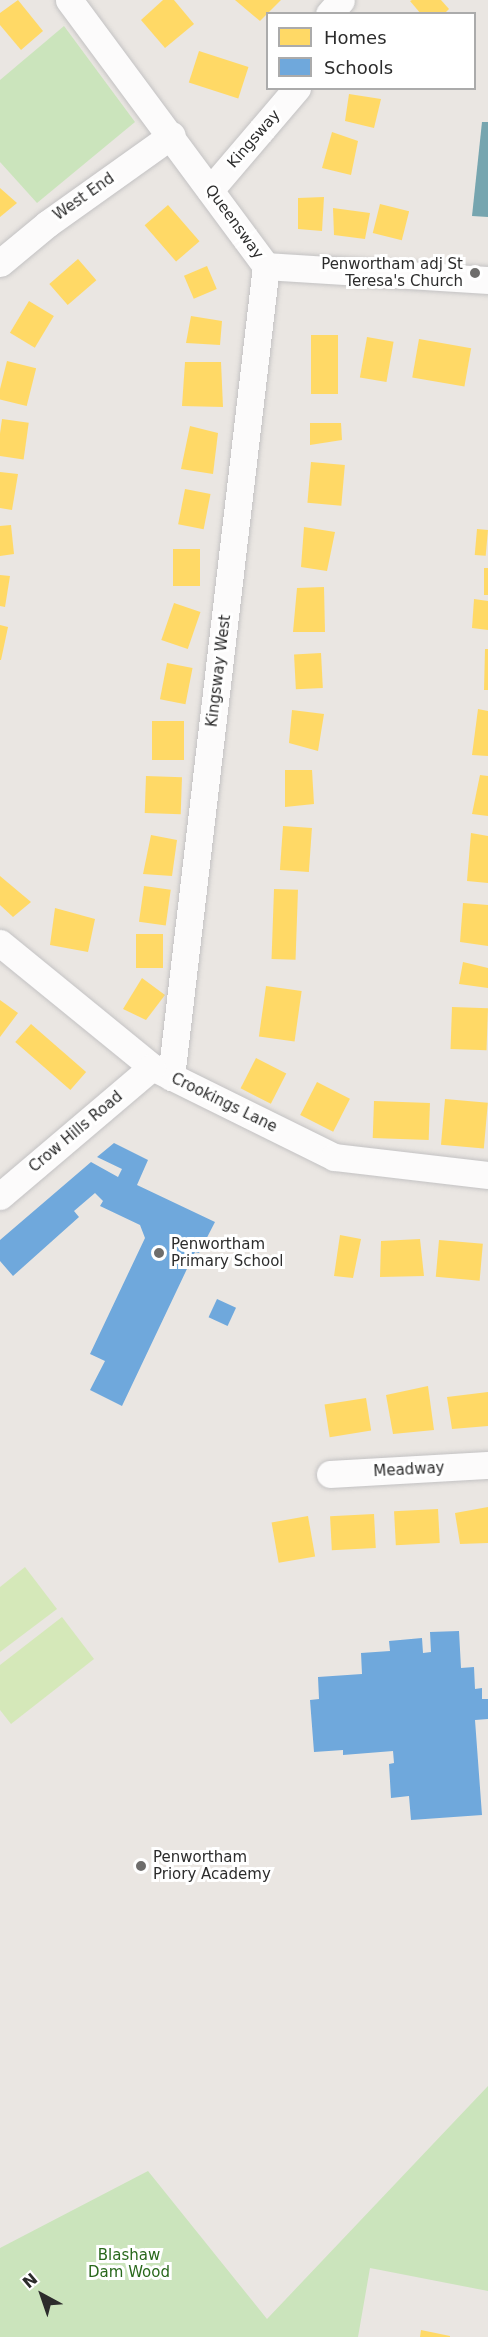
<!DOCTYPE html>
<style>
body{margin:0}
#map{position:relative;width:488px;height:2337px;overflow:hidden;background:#eae6e2;font-family:"DejaVu Sans",sans-serif}
div>[style]{position:absolute}
[style*='--x']{left:calc(var(--x)*1px);top:calc(var(--y)*1px);width:calc(var(--w)*1px);rotate:calc(var(--a)*1deg)}
.green>*{inset:0;background:#cbe4bc}
.pitch>*{inset:0;background:#d5e8b9}
.homes>*{inset:0;background:#ffd966;transform-origin:0 0}
.schools>*{inset:0;background:#6fa8dc;transform-origin:0 0}
.public>*{inset:0;background:#76a5af}
.roads{filter:drop-shadow(0 0 2px #c3c2c3) drop-shadow(0 0 2px #c3c2c3)}
.minor>*{height:27px;margin:-13.5px;padding:0 13.5px;transform-origin:13.5px;border-radius:13.5px;background:#fcfbfb}
.dots>*{width:16px;height:16px;translate:-50% -50%;box-sizing:border-box;border:3px solid #fff;border-radius:50%}
span{translate:-50% -50%;white-space:nowrap;text-align:center;line-height:1.15;-webkit-text-stroke:6px #fff;paint-order:stroke}
.street-label{font-size:15px;color:#2c2c2c}
.poi-label{font-size:15px;color:#2c2c2c}
.right{translate:-100% -50%;text-align:right}
.left{translate:0 -50%;text-align:left}
.park-label{font-size:15px;color:#29681c}
.legend{position:absolute;left:266px;top:12px;width:210px;height:78px;box-sizing:border-box;background:#fff;border:2px solid #ababab;margin:0;padding:8px 10px;list-style:none;font-size:18px;color:#2c2c2c}
.legend li{display:flex;align-items:center;gap:12px;height:30px}
.legend b{width:30px;border:2px solid #ababab}
.north{position:absolute;left:12px;top:2265px;width:60px;height:60px;-webkit-text-stroke:4px #fff;paint-order:stroke;rotate:320deg;font-size:16px;font-weight:700;line-height:24px;text-align:center;color:#2c2c2c}
.north::after{content:'';display:block;margin:auto;width:21px;height:27px;background:#2c2c2c;clip-path:polygon(50% 0,100% 100%,50% 72%,0 100%)}
</style>
<div id="map">
<div class="green">
<i style="clip-path:polygon(64px 26px,135px 122px,37px 203px,0 162px,0 80px)"></i>
<i style="clip-path:polygon(488px 2086px,488px 2291px,370px 2268px,358px 2337px,0 2337px,0 2248px,148px 2171px,267px 2319px)"></i>
</div>
<div class="pitch">
<i style="clip-path:polygon(25px 1567px,57px 1609px,0 1652px,0 1587px)"></i>
<i style="clip-path:polygon(62px 1617px,94px 1659px,11px 1724px,0 1710px,0 1665px)"></i>
</div>
<div class="homes">
<i style="clip-path:polygon(18px 0,43px 31px,21px 50px,0 25px,0 13px)"></i>
<i style="clip-path:polygon(163px 0,174px 0,194px 24px,165px 48px,141px 20px)"></i>
<i style="clip-path:polygon(235px 0,281px 0,260px 21px)"></i>
<i style="clip-path:polygon(412px 0,441px 0,449px 9px,444px 14px,421px 14px,410px 1px)"></i>
<i style="left:199px;top:51px;width:52px;height:33px;rotate:18deg"></i>
<i style="clip-path:polygon(349px 94px,381px 99px,374px 128px,345px 121px)"></i>
<i style="clip-path:polygon(332px 132px,358px 141px,351px 175px,322px 168px)"></i>
<i style="clip-path:polygon(0 188px,17px 203px,0 217px)"></i>
<i style="clip-path:polygon(324px 197px,322px 231px,298px 229px,298px 198px)"></i>
<i style="left:380px;top:204px;width:30px;height:30px;rotate:14deg"></i>
<i style="left:168px;top:205px;width:48px;height:31px;rotate:49deg"></i>
<i style="clip-path:polygon(333px 208px,370px 213px,365px 239px,334px 235px)"></i>
<i style="left:78px;top:259px;width:28px;height:38px;rotate:49deg"></i>
<i style="left:207px;top:266px;width:25px;height:25px;rotate:67deg"></i>
<i style="left:29px;top:301px;width:29px;height:37px;rotate:31deg"></i>
<i style="clip-path:polygon(191px 316px,222px 321px,220px 345px,186px 343px)"></i>
<i style="left:311px;top:335px;width:27px;height:59px"></i>
<i style="left:367px;top:337px;width:27px;height:41px;rotate:10deg"></i>
<i style="left:419px;top:339px;width:53px;height:39px;rotate:10deg"></i>
<i style="left:7px;top:361px;width:30px;height:39px;rotate:14deg"></i>
<i style="clip-path:polygon(185px 362px,221px 362px,223px 407px,182px 406px)"></i>
<i style="left:2px;top:419px;width:27px;height:37px;rotate:8deg"></i>
<i style="clip-path:polygon(310px 423px,341px 423px,342px 440px,310px 445px)"></i>
<i style="clip-path:polygon(190px 426px,218px 433px,213px 474px,181px 469px)"></i>
<i style="left:311px;top:462px;width:34px;height:41px;rotate:5deg"></i>
<i style="clip-path:polygon(0 472px,18px 474px,12px 510px,0 508px)"></i>
<i style="left:185px;top:489px;width:26px;height:36px;rotate:11deg"></i>
<i style="clip-path:polygon(11px 525px,14px 554px,0 556px,0 526px)"></i>
<i style="clip-path:polygon(304px 527px,335px 532px,327px 571px,301px 567px)"></i>
<i style="left:477px;top:529px;width:11px;height:26px;rotate:5deg"></i>
<i style="left:173px;top:549px;width:27px;height:37px"></i>
<i style="left:484px;top:568px;width:4px;height:27px"></i>
<i style="clip-path:polygon(0 575px,10px 576px,5px 607px,0 606px)"></i>
<i style="clip-path:polygon(324px 587px,325px 632px,293px 632px,297px 588px)"></i>
<i style="clip-path:polygon(474px 599px,488px 601px,488px 630px,472px 628px)"></i>
<i style="left:174px;top:603px;width:28px;height:39px;rotate:19deg"></i>
<i style="clip-path:polygon(0 625px,8px 627px,1px 660px,0 660px)"></i>
<i style="clip-path:polygon(485px 649px,488px 649px,488px 690px,484px 690px)"></i>
<i style="left:321px;top:653px;width:35px;height:27px;rotate:87deg"></i>
<i style="left:167px;top:663px;width:26px;height:37px;rotate:11deg"></i>
<i style="clip-path:polygon(478px 709px,488px 711px,488px 756px,472px 755px)"></i>
<i style="clip-path:polygon(292px 710px,324px 714px,318px 751px,289px 743px)"></i>
<i style="left:152px;top:721px;width:32px;height:39px"></i>
<i style="clip-path:polygon(285px 770px,312px 770px,314px 804px,285px 807px)"></i>
<i style="clip-path:polygon(480px 775px,488px 776px,488px 816px,472px 814px)"></i>
<i style="left:146px;top:776px;width:36px;height:37px;rotate:2deg"></i>
<i style="left:283px;top:826px;width:29px;height:44px;rotate:4deg"></i>
<i style="clip-path:polygon(471px 833px,488px 836px,488px 883px,467px 881px)"></i>
<i style="clip-path:polygon(151px 835px,177px 840px,172px 876px,143px 874px)"></i>
<i style="clip-path:polygon(0 876px,31px 902px,13px 917px,0 905px)"></i>
<i style="left:144px;top:886px;width:27px;height:36px;rotate:8deg"></i>
<i style="left:274px;top:889px;width:24px;height:70px;rotate:2deg"></i>
<i style="clip-path:polygon(463px 903px,488px 905px,488px 946px,460px 942px)"></i>
<i style="clip-path:polygon(55px 908px,95px 919px,88px 952px,50px 945px)"></i>
<i style="left:136px;top:934px;width:27px;height:34px"></i>
<i style="clip-path:polygon(463px 962px,488px 968px,488px 988px,459px 984px)"></i>
<i style="clip-path:polygon(142px 978px,165px 995px,146px 1020px,123px 1009px)"></i>
<i style="left:266px;top:986px;width:36px;height:51px;rotate:8deg"></i>
<i style="clip-path:polygon(0 1000px,18px 1013px,0 1037px)"></i>
<i style="left:452px;top:1007px;width:36px;height:42px;rotate:2deg"></i>
<i style="left:31px;top:1024px;width:73px;height:24px;rotate:41deg"></i>
<i style="left:256px;top:1058px;width:34px;height:34px;rotate:27deg"></i>
<i style="left:317px;top:1082px;width:37px;height:37px;rotate:27deg"></i>
<i style="left:445px;top:1099px;width:43px;height:46px;rotate:5deg"></i>
<i style="left:374px;top:1101px;width:56px;height:37px;rotate:2deg"></i>
<i style="clip-path:polygon(340px 1235px,361px 1239px,353px 1278px,334px 1276px)"></i>
<i style="clip-path:polygon(420px 1239px,424px 1276px,380px 1277px,381px 1241px)"></i>
<i style="left:439px;top:1240px;width:44px;height:37px;rotate:5deg"></i>
<i style="clip-path:polygon(428px 1386px,434px 1430px,393px 1434px,386px 1395px)"></i>
<i style="clip-path:polygon(488px 1392px,488px 1426px,452px 1429px,447px 1397px)"></i>
<i style="left:366px;top:1398px;width:33px;height:42px;rotate:81deg"></i>
<i style="clip-path:polygon(488px 1507px,488px 1543px,460px 1544px,455px 1513px)"></i>
<i style="left:438px;top:1509px;width:34px;height:44px;rotate:87deg"></i>
<i style="left:374px;top:1514px;width:34px;height:44px;rotate:87deg"></i>
<i style="left:308px;top:1516px;width:41px;height:37px;rotate:80deg"></i>
<i style="clip-path:polygon(421px 2330px,450px 2336px,450px 2337px,420px 2337px)"></i>
</div>
<div class="schools">
<i style="clip-path:polygon(114px 1143px,148px 1160px,137px 1185px,215px 1222px,199px 1253px,195px 1252px,122px 1406px,90px 1390px,105px 1361px,90px 1354px,145px 1238px,140px 1225px,100px 1206px,103px 1201px,95px 1193px,74px 1211px,79px 1217px,13px 1276px,0 1261px,0 1240px,91px 1162px,118px 1177px,122px 1169px,97px 1157px)"></i>
<i style="left:217px;top:1299px;width:21px;height:20px;rotate:25deg"></i>
<i style="clip-path:polygon(459px 1631px,461px 1668px,474px 1667px,475px 1689px,482px 1688px,482px 1699px,488px 1699px,488px 1719px,475px 1720px,482px 1815px,411px 1820px,409px 1796px,391px 1798px,389px 1764px,394px 1763px,393px 1751px,343px 1755px,343px 1750px,314px 1752px,310px 1700px,319px 1699px,318px 1677px,362px 1674px,361px 1653px,390px 1651px,389px 1641px,422px 1638px,423px 1653px,431px 1652px,430px 1632px)"></i>
</div>
<div class="public">
<i style="clip-path:polygon(482px 122px,488px 122px,488px 217px,472px 216px)"></i>
</div>
<div class="roads">
<div class="minor">
<i style="--x:69;--y:0;--w:331;--a:53.5"></i>
<i style="--x:266;--y:266;--w:222;--a:3.6"></i>
<i style="--x:329;--y:14;--w:18;--a:-49"></i>
<i style="--x:210;--y:190;--w:134;--a:-49.5"></i>
<i style="--x:0;--y:263;--w:61;--a:-39.7"></i>
<i style="--x:47;--y:224;--w:153;--a:-35.5"></i>
<i style="--x:0;--y:943;--w:196;--a:39.2"></i>
<i style="--x:152;--y:1067;--w:203;--a:26.3"></i>
<i style="--x:334;--y:1157;--w:155;--a:6.7"></i>
<i style="--x:171;--y:1077;--w:817;--a:-83.32"></i>
<i style="--x:0;--y:1196;--w:199;--a:-40.3"></i>
<i style="--x:330;--y:1474;--w:158;--a:-3.3"></i>
</div>
</div>
<div class="dots">
<i style="left:475px;top:273px;background:#6e6d6c"></i>
<i style="left:159px;top:1253px;background:#6e6d6c"></i>
<i style="left:141px;top:1866px;background:#6e6d6c"></i>
</div>
<div class="street-label">
<span style="left:254px;top:139px;rotate:-49deg">Kingsway</span>
<span style="left:84px;top:197px;rotate:-35deg">West End</span>
<span style="left:234px;top:222px;rotate:54deg">Queensway</span>
<span style="left:219px;top:671px;rotate:-83deg">Kingsway West</span>
<span style="left:224px;top:1103px;rotate:26deg">Crookings Lane</span>
<span style="left:76px;top:1132px;rotate:-40deg">Crow Hills Road</span>
<span style="left:409px;top:1470px;rotate:-3deg">Meadway</span>
</div>
<div class="poi-label">
<span class="right" style="left:463px;top:273px">Penwortham adj St<br>Teresa's Church</span>
<span class="left" style="left:171px;top:1253px">Penwortham<br>Primary School</span>
<span class="left" style="left:153px;top:1866px">Penwortham<br>Priory Academy</span>
</div>
<div class="park-label">
<span style="left:129px;top:2264px">Blashaw<br>Dam Wood</span>
</div>
<ul class="legend">
<li><b style="height:16px;background:#ffd966"></b>Homes</li>
<li><b style="height:16px;background:#6fa8dc"></b>Schools</li>
</ul>
<div class="north">N</div>
</div>
